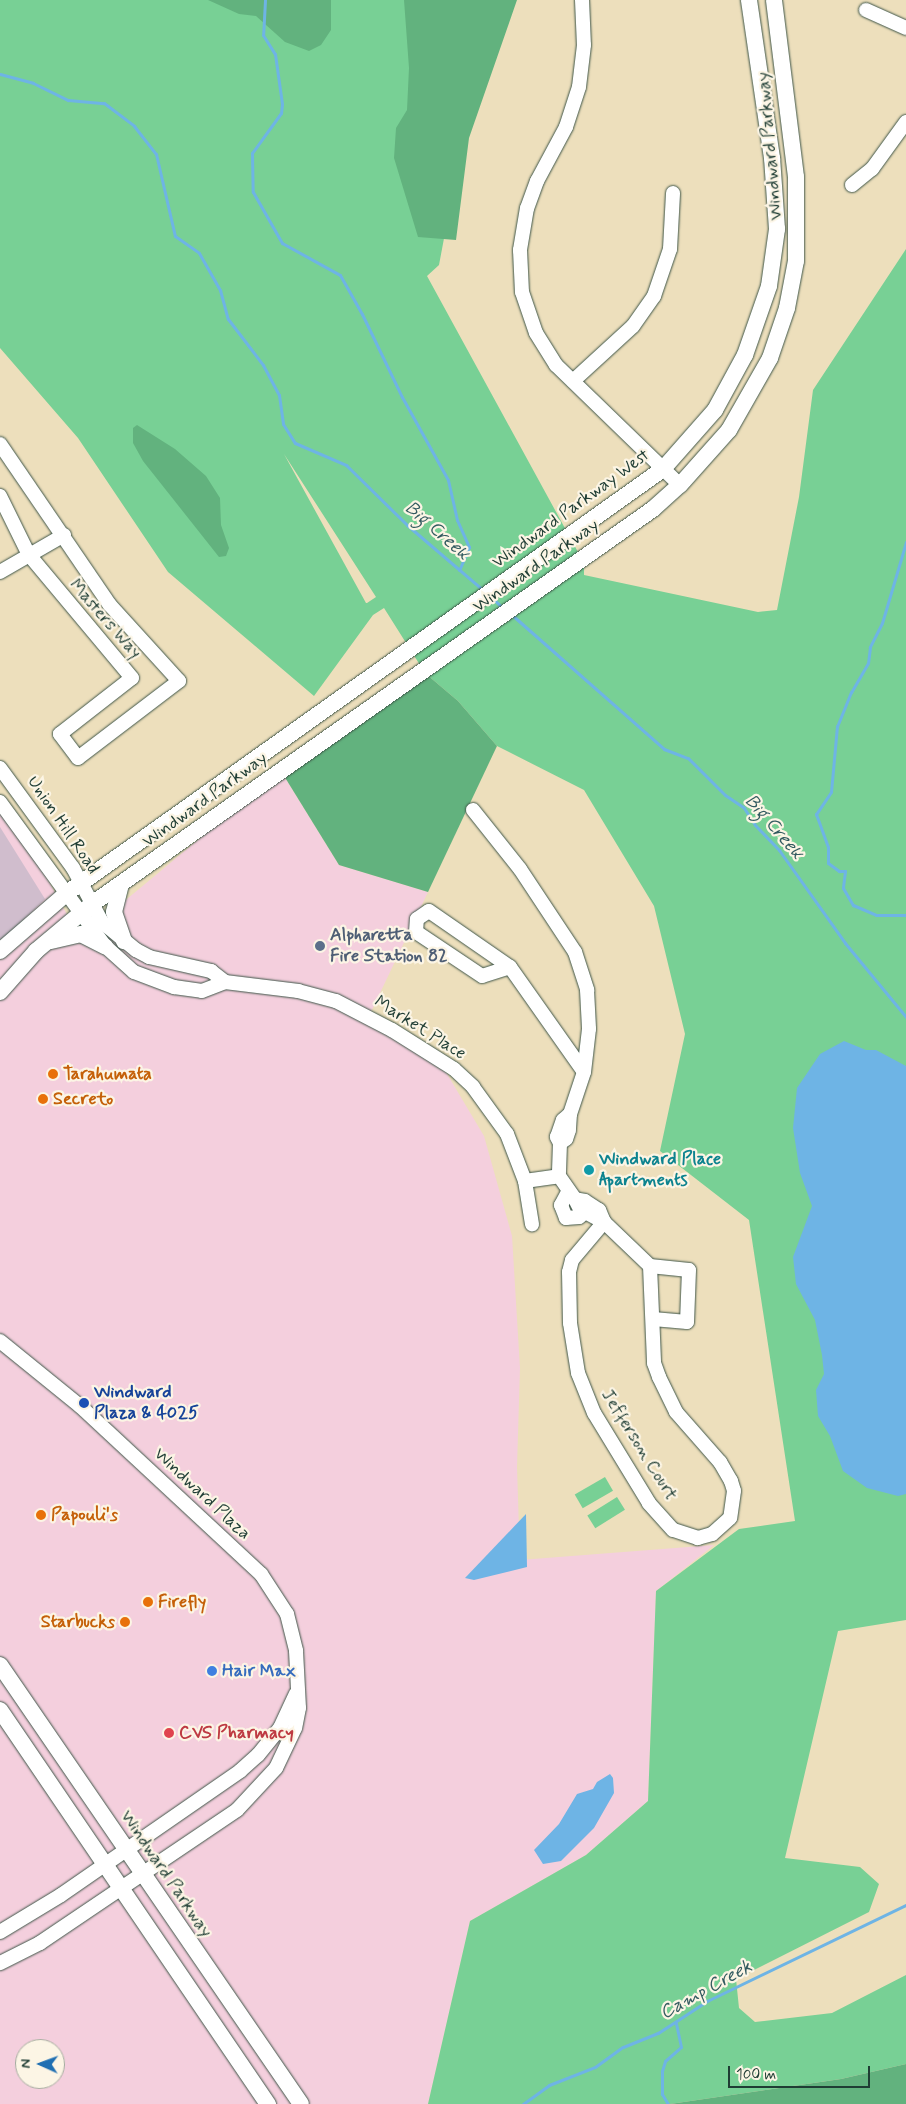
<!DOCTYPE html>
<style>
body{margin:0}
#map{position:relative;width:906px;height:2104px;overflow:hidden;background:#eddfbc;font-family:Mynerve,sans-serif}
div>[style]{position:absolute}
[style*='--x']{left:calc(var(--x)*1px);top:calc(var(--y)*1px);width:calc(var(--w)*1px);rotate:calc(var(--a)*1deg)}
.built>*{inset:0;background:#f4cfdd}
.industrial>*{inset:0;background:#d0bdcd}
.green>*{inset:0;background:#78d095;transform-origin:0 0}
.forest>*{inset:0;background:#62b27e}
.water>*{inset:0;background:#6eb4e5}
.stream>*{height:3px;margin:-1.5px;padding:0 1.5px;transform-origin:1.5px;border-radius:1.5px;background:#6eb4e5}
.roads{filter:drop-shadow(0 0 1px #3e5548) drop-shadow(0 0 1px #3e5548)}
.minor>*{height:14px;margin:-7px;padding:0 7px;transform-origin:7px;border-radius:7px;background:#fff}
.major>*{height:16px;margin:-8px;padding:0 8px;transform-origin:8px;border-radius:8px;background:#fff}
.dots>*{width:14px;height:14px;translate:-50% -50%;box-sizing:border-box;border:2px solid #fcf5e5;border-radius:50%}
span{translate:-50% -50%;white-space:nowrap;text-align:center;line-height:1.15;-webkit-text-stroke:4.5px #fcf5e5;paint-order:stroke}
.street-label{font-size:18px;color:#1f3d34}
.service-label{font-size:18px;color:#4e5e75;font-weight:700}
.left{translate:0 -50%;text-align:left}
.food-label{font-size:18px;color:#c56008;font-weight:700}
.right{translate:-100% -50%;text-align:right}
.culture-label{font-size:18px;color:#0d838f;font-weight:700}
.transit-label{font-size:18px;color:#164399;font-weight:700}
.shop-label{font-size:18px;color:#366cbe;font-weight:700}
.health-label{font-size:18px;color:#be3a42;font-weight:700}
.water-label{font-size:19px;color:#335b60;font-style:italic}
.north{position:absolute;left:15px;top:2039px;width:50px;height:50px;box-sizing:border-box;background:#fcf5e5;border:1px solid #a4ab9e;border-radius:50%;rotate:272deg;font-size:14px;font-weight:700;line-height:20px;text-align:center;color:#1f3d34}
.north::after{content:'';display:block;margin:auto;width:18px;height:22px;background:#1f6fb2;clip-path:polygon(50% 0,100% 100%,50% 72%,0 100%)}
.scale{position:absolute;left:728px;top:2066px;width:142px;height:22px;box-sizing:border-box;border:2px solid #1f3d34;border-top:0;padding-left:6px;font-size:15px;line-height:18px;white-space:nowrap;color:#1f3d34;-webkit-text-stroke:4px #fcf5e5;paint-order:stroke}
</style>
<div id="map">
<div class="built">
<i style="clip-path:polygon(evenodd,281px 771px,339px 865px,428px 892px,371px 1012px,431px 1047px,484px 1136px,512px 1236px,520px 1368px,517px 1467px,520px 1560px,714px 1545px,656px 1591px,648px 1801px,586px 1855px,470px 1921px,428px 2104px,0 2104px,0 809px,48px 880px,80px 938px,281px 771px,25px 2049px,55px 2049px,55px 2079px,25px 2079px,25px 2049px)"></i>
</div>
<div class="industrial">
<i style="clip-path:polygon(0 827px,45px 899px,0 942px)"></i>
</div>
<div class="green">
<i style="clip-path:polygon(evenodd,0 0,464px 0,452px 196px,439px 265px,427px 276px,584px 563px,584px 575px,758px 612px,777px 610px,799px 497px,813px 390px,906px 249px,906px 1620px,838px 1631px,785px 1858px,860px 1867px,879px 1884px,869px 1912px,736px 1979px,739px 2008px,755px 2022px,832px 2013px,906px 1975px,906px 2064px,841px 2079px,670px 2104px,428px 2104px,470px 1921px,586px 1855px,648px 1801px,656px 1591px,739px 1529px,795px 1521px,749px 1220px,660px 1151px,685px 1034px,654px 906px,584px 790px,497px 746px,458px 701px,425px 673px,384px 608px,373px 615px,314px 696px,168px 572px,78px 438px,0 348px,0 0,284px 454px,376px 597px,367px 603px,366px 603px,284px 454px)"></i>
<i style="left:605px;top:1477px;width:16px;height:35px;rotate:60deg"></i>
<i style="left:617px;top:1497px;width:15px;height:35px;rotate:58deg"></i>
</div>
<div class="forest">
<i style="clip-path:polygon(208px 0,331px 0,331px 30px,321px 45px,309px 51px,285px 42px,256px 16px,239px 14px)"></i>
<i style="clip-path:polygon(404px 0,517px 0,469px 138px,456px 240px,418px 237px,394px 158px,396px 128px,407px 110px,409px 68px)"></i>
<i style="clip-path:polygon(137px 425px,175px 449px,206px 476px,220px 498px,221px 525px,229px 548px,226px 556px,219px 557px,143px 461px,133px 443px,133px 428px)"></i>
<i style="clip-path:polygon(425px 673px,458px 701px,497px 746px,428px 892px,339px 865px,281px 771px)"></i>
<i style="clip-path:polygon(906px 2064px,906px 2104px,670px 2104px,841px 2079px)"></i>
</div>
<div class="water">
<i style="clip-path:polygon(844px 1041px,866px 1050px,876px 1050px,906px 1066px,906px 1494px,898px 1496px,867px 1488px,843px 1471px,830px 1436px,818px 1416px,816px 1390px,824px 1374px,822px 1355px,815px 1320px,796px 1284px,793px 1257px,812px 1206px,800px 1173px,793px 1128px,797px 1088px,820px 1054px)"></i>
<i style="clip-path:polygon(526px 1514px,527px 1567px,474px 1580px,465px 1578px)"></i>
<i style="clip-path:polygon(610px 1774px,613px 1778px,614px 1793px,594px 1828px,561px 1861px,543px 1864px,534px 1850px,559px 1824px,577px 1794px,593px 1789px,597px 1782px)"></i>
</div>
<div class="stream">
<i style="--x:265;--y:0;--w:35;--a:93"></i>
<i style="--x:263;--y:35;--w:22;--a:58"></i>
<i style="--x:275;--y:54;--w:50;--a:82"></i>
<i style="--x:282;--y:104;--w:9;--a:96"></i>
<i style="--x:281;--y:113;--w:49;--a:125.9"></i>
<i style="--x:252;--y:153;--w:39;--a:89"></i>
<i style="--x:253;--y:192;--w:59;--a:60.4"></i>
<i style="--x:282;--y:243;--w:66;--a:28.9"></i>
<i style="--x:340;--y:275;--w:45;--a:60.6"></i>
<i style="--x:362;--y:314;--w:92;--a:64.3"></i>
<i style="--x:402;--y:397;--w:95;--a:61"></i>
<i style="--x:448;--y:480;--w:41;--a:77.3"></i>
<i style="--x:457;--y:520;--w:30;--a:66"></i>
<i style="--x:469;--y:547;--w:25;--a:113"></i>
<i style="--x:0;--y:74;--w:34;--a:15"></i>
<i style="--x:33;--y:83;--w:39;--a:26"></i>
<i style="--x:68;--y:100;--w:36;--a:5"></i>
<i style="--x:104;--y:103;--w:38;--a:37"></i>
<i style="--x:134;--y:126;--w:36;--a:52"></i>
<i style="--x:156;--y:154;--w:84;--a:77"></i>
<i style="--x:175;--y:236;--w:29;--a:35"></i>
<i style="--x:199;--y:253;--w:43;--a:60.4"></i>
<i style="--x:220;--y:290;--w:30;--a:75"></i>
<i style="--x:228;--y:319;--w:58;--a:52.7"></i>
<i style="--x:263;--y:365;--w:34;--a:62"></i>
<i style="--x:279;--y:395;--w:29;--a:82"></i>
<i style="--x:283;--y:424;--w:22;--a:58"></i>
<i style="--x:295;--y:443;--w:56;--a:23.3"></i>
<i style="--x:346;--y:465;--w:86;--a:44.5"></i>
<i style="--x:407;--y:525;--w:101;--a:40.6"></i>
<i style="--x:906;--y:542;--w:84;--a:106.5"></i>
<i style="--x:882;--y:623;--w:27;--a:117"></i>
<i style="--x:870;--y:647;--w:16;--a:97"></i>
<i style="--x:868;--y:663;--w:34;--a:120"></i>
<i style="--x:851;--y:692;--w:37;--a:112"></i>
<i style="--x:837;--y:726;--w:66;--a:95.2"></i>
<i style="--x:831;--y:792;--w:27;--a:124"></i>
<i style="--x:816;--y:814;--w:35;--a:70"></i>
<i style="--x:828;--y:847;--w:16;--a:90"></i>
<i style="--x:828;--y:863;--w:14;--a:36"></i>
<i style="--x:839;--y:871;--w:6;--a:0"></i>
<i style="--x:845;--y:871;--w:17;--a:97"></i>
<i style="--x:843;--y:888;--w:20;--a:60"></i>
<i style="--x:853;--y:905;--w:25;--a:23"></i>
<i style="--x:876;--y:915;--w:30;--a:0"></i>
<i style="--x:491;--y:597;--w:16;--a:43"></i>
<i style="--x:512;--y:615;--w:203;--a:41.4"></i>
<i style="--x:664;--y:749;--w:26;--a:21"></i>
<i style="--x:688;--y:758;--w:52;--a:45"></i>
<i style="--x:725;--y:795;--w:23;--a:34"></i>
<i style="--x:744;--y:808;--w:20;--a:57"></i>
<i style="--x:755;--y:825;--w:35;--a:46"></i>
<i style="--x:779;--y:850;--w:114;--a:54.6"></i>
<i style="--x:845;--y:943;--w:96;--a:50.5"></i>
<i style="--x:523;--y:2104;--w:32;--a:-36"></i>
<i style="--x:549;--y:2085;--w:49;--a:-21.4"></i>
<i style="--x:595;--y:2067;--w:34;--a:-36"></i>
<i style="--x:623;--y:2047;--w:38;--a:-22"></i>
<i style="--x:658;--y:2033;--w:59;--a:-33.1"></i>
<i style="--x:707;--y:2001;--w:221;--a:-25.8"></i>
<i style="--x:668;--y:2104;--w:12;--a:-121"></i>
<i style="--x:662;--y:2094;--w:23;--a:-90"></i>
<i style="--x:662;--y:2071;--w:10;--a:-73"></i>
<i style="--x:665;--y:2061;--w:21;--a:-41"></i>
<i style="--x:681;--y:2047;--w:25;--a:-102"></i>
</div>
<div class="roads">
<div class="minor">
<i style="--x:582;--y:0;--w:45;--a:87.5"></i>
<i style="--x:584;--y:45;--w:42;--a:96.8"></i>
<i style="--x:579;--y:87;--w:42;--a:108"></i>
<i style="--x:566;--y:127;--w:61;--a:118.2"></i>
<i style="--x:537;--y:181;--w:29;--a:110"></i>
<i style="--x:527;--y:208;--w:43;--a:99.5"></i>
<i style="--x:520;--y:250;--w:42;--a:87.3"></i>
<i style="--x:522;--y:292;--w:43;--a:71.1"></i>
<i style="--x:536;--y:333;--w:38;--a:58"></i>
<i style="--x:556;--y:365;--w:173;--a:44.1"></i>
<i style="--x:866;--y:10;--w:44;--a:24.2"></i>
<i style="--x:852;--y:185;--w:26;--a:-39"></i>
<i style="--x:872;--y:169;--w:58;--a:-54.1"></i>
<i style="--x:573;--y:381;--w:81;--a:-42.5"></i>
<i style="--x:633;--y:326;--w:37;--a:-55"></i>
<i style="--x:654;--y:296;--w:50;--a:-71.2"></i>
<i style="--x:670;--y:249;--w:56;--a:-86.9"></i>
<i style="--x:0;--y:444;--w:194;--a:55.7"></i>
<i style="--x:109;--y:604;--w:104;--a:47.7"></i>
<i style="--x:179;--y:681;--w:127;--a:142.7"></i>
<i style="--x:78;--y:758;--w:30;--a:-127"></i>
<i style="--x:60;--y:734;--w:91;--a:-37.9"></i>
<i style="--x:132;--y:678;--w:160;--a:-129.9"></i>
<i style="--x:29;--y:555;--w:66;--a:-116.2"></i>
<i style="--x:0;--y:572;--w:74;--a:-30"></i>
<i style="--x:0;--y:768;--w:124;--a:53.9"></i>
<i style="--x:73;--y:868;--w:61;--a:61.8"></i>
<i style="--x:102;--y:922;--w:44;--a:39.5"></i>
<i style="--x:136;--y:950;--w:15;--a:28"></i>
<i style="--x:149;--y:957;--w:64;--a:12.7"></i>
<i style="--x:211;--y:971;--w:18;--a:38"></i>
<i style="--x:0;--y:802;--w:178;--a:53.9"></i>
<i style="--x:105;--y:946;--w:39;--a:42"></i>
<i style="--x:134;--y:972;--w:43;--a:20.6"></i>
<i style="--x:174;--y:987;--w:28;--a:8"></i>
<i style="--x:202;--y:991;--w:25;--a:-21"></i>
<i style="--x:225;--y:982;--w:74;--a:7"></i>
<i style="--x:298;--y:991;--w:39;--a:15"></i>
<i style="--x:336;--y:1001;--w:63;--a:27.4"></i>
<i style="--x:392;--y:1030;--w:73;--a:32.2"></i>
<i style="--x:454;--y:1069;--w:26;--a:43"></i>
<i style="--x:473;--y:1087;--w:58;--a:54.1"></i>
<i style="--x:507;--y:1134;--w:50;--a:69"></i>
<i style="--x:525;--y:1181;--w:44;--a:80.8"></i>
<i style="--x:473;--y:810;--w:75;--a:51.5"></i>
<i style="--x:520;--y:869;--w:100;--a:56.5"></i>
<i style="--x:575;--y:952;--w:40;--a:72"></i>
<i style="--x:587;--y:990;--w:39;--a:87"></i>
<i style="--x:589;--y:1029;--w:43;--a:96.6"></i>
<i style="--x:584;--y:1072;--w:44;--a:108.4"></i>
<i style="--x:429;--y:911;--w:98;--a:34.7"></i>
<i style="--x:510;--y:967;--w:29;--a:162"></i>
<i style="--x:482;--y:976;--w:79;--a:-146.3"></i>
<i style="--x:416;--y:932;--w:13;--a:-86"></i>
<i style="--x:417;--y:919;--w:14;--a:-34"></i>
<i style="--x:510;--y:967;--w:128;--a:54.8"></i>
<i style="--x:570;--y:1114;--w:16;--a:94"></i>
<i style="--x:569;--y:1130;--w:9;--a:108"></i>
<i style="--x:566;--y:1139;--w:7;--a:146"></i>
<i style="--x:560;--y:1143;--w:7;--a:-117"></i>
<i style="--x:557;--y:1137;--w:18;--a:-71"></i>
<i style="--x:563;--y:1120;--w:9;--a:-41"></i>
<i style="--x:560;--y:1143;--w:33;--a:92"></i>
<i style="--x:559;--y:1176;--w:28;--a:55"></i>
<i style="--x:525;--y:1181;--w:34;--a:-8"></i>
<i style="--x:568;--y:1192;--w:15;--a:118"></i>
<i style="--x:561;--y:1205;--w:14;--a:69"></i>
<i style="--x:566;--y:1218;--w:13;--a:-4"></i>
<i style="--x:579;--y:1217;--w:14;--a:-39"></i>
<i style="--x:575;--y:1199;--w:10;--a:11"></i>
<i style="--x:585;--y:1201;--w:17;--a:33"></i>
<i style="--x:599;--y:1210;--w:13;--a:67"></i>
<i style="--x:604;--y:1222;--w:27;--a:-152"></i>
<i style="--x:580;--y:1209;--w:11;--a:-117"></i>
<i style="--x:604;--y:1222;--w:64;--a:43.7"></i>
<i style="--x:650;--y:1266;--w:97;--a:87.6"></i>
<i style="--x:654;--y:1363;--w:15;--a:70"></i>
<i style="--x:659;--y:1377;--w:39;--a:64"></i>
<i style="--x:676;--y:1412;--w:67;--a:48.7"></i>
<i style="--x:720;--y:1462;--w:22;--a:60"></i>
<i style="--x:731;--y:1481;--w:10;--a:73"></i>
<i style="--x:734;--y:1491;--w:27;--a:98"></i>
<i style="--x:730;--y:1518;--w:24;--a:138"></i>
<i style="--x:712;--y:1534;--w:15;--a:164"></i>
<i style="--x:698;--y:1538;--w:26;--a:-162"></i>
<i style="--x:673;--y:1530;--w:36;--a:-132"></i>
<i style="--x:649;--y:1503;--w:105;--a:-121.4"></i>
<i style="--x:594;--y:1413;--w:43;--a:-111.8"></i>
<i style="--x:578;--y:1373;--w:51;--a:-99.1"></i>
<i style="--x:570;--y:1323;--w:51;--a:-91.1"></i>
<i style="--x:569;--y:1272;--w:12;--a:-76"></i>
<i style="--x:572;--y:1260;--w:50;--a:-49.9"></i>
<i style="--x:650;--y:1266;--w:39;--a:6"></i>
<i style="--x:689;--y:1270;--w:52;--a:92.2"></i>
<i style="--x:687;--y:1322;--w:34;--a:-175"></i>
<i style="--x:0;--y:1341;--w:103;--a:39.1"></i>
<i style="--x:80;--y:1406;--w:247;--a:42.9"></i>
<i style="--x:261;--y:1574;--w:48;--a:57"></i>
<i style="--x:287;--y:1614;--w:38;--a:76"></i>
<i style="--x:296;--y:1651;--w:57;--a:87"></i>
<i style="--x:299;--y:1708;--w:20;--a:101"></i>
<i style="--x:295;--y:1728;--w:44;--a:115.4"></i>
<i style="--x:276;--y:1768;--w:57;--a:132.9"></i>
<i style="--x:237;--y:1810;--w:238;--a:146"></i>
<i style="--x:40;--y:1943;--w:45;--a:153.4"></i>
<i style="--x:0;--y:1932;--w:71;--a:-31.2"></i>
<i style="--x:61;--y:1895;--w:218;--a:-34.7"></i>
<i style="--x:240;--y:1771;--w:24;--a:-42"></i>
<i style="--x:258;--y:1755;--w:35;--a:-51"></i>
<i style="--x:280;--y:1728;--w:38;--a:-65"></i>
</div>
<div class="major">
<i style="--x:121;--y:884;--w:29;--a:104"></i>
<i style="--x:114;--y:912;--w:31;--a:71"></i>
<i style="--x:51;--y:941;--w:31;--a:-13"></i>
<i style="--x:81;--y:934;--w:27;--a:27"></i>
<i style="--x:0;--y:951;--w:89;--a:-40.9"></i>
<i style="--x:67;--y:893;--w:731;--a:-35.43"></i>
<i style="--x:663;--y:469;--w:79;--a:-48.6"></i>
<i style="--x:715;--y:410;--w:63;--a:-61.4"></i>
<i style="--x:745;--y:355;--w:73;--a:-70.8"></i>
<i style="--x:769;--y:286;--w:58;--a:-82"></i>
<i style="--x:777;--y:229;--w:71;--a:-94"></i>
<i style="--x:772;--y:158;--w:160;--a:-98.3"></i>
<i style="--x:0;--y:992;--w:55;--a:-48.7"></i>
<i style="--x:36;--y:951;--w:73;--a:-40"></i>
<i style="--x:92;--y:904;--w:686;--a:-35.15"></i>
<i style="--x:653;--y:509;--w:36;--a:-42"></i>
<i style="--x:680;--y:485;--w:74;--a:-48.3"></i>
<i style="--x:729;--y:430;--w:83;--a:-60.3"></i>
<i style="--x:770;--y:358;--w:53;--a:-71.2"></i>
<i style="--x:787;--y:308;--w:48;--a:-79.2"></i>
<i style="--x:796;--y:261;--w:84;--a:-90"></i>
<i style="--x:796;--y:177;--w:178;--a:-97.1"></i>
<i style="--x:0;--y:1665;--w:532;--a:55.56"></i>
<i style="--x:0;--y:1710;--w:477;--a:55.8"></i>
</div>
</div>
<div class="dots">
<i style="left:320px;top:946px;background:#5c6f8a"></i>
<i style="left:53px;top:1074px;background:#e8710a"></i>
<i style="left:43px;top:1099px;background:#e8710a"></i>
<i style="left:589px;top:1170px;background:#0f9aa8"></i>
<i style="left:84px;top:1403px;background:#1a4fb4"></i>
<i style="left:41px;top:1515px;background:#e8710a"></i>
<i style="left:148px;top:1602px;background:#e8710a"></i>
<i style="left:125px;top:1622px;background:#e8710a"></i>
<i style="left:212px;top:1671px;background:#3f7fe0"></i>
<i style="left:169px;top:1733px;background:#e0444e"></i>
</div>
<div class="street-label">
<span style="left:770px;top:146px;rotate:-95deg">Windward Parkway</span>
<span style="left:571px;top:509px;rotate:-36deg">Windward Parkway West</span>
<span style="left:536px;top:566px;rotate:-35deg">Windward Parkway</span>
<span style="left:105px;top:619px;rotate:49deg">Masters Way</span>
<span style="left:205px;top:800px;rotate:-36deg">Windward Parkway</span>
<span style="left:63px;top:825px;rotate:56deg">Union Hill Road</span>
<span style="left:420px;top:1028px;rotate:32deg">Market Place</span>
<span style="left:639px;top:1445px;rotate:58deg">Jefferson Court</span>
<span style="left:202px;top:1494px;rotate:43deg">Windward Plaza</span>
<span style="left:166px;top:1874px;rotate:56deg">Windward Parkway</span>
</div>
<div class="service-label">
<span class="left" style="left:330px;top:946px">Alpharetta<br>Fire Station 82</span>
</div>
<div class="food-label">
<span class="left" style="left:63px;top:1074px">Tarahumata</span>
<span class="left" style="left:53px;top:1099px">Secreto</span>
<span class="left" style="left:51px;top:1515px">Papouli's</span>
<span class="left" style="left:158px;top:1602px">Firefly</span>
<span class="right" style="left:115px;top:1622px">Starbucks</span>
</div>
<div class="culture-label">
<span class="left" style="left:599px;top:1170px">Windward Place<br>Apartments</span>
</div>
<div class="transit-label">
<span class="left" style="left:94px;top:1403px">Windward<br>Plaza &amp; 4025</span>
</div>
<div class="shop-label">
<span class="left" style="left:222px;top:1671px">Hair Max</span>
</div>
<div class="health-label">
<span class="left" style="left:179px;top:1733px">CVS Pharmacy</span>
</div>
<div class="water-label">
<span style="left:437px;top:531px;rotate:41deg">Big Creek</span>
<span style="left:774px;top:827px;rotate:49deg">Big Creek</span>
<span style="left:706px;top:1990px;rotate:-29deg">Camp Creek</span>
</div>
<div class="north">N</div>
<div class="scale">100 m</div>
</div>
